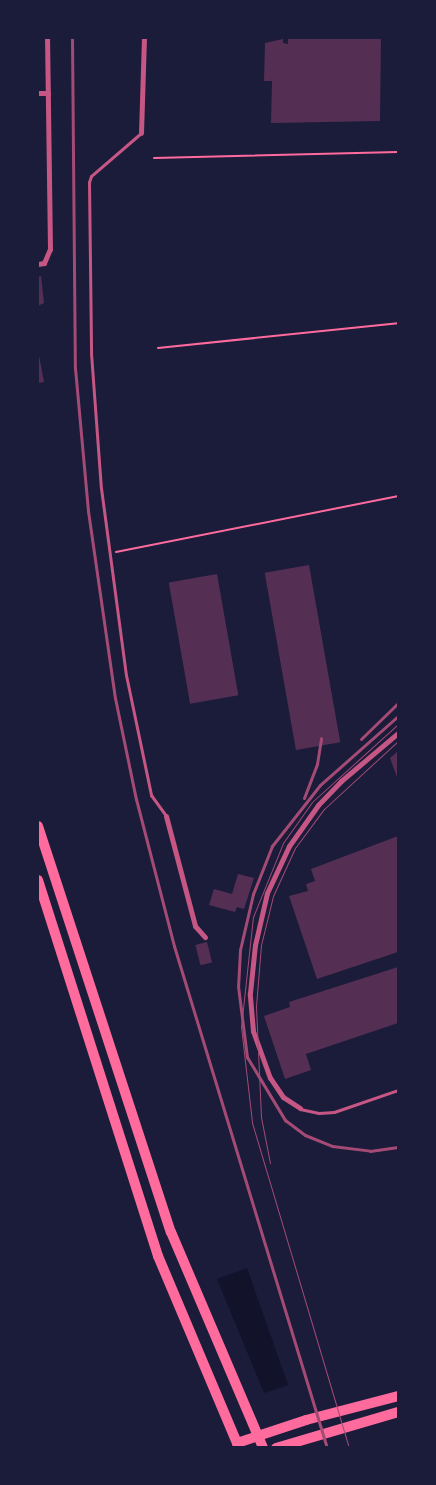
<!DOCTYPE html>
<style>
body{margin:0}
#map{position:relative;width:436px;height:1485px;overflow:hidden;background:#1b1b3a;font-family:"Varela Round",sans-serif}
div>[style]{position:absolute}
[style*='--x']{left:calc(var(--x)*1px);top:calc(var(--y)*1px);width:calc(var(--w)*1px);rotate:calc(var(--a)*1deg)}
.water>*{inset:0;background:#12122b}
.building>*{inset:0;background:#542f53;transform-origin:0 0}
.path>*{height:2px;margin:-1px;padding:0 1px;transform-origin:1px;border-radius:1px;background:#ff6b9d}
.service>*{height:3px;margin:-1.5px;padding:0 1.5px;transform-origin:1.5px;border-radius:1.5px;background:#c65784}
.minor>*{height:5px;margin:-2.5px;padding:0 2.5px;transform-origin:2.5px;border-radius:2.5px;background:#c65784}
.primary>*{height:10px;margin:-5px;padding:0 5px;transform-origin:5px;border-radius:5px;background:#ff6b9d}
.trunk>*{height:10px;margin:-5px;padding:0 5px;transform-origin:5px;border-radius:5px;background:#ff6b9d}
.tram>*{height:1px;margin:-0.5px;padding:0 0.5px;transform-origin:0.5px;border-radius:0.5px;background:#a44b75}
.rail>*{height:3px;margin:-1.5px;padding:0 1.5px;transform-origin:1.5px;border-radius:1.5px;background:#a44b75}
span{translate:-50% -50%;white-space:nowrap;text-align:center;line-height:1.15;-webkit-text-stroke:5px #1b1b3a;paint-order:stroke}
.frame{position:absolute;inset:0;border:39px solid #1b1b3a;pointer-events:none}
</style>
<div id="map">
<div class="water">
<i style="clip-path:polygon(247px 1268px,288px 1385px,264px 1393px,217px 1279px)"></i>
</div>
<div class="building">
<i style="clip-path:polygon(288px 38px,381px 38px,380px 121px,271px 123px,272px 81px,264px 81px,265px 43px,283px 39px,283px 43px,288px 44px)"></i>
<i style="clip-path:polygon(41px 276px,44px 303px,38px 306px,38px 277px)"></i>
<i style="clip-path:polygon(38px 350px,44px 382px,38px 383px)"></i>
<i style="left:309px;top:565px;width:180px;height:45px;rotate:80deg"></i>
<i style="left:217px;top:574px;width:123px;height:49px;rotate:80deg"></i>
<i style="clip-path:polygon(398px 751px,398px 780px,390px 758px)"></i>
<i style="clip-path:polygon(398px 836px,398px 952px,317px 979px,289px 896px,308px 891px,306px 884px,315px 881px,311px 869px)"></i>
<i style="clip-path:polygon(238px 874px,254px 878px,244px 909px,237px 907px,235px 912px,209px 905px,214px 889px,232px 894px)"></i>
<i style="left:207px;top:942px;width:21px;height:12px;rotate:76deg"></i>
<i style="clip-path:polygon(398px 967px,398px 1023px,306px 1054px,311px 1070px,285px 1079px,264px 1016px,290px 1007px,289px 1002px)"></i>
</div>
<div class="path">
<i style="--x:154;--y:158;--w:244;--a:-1.4"></i>
<i style="--x:158;--y:348;--w:241;--a:-5.9"></i>
<i style="--x:116;--y:552;--w:288;--a:-11.2"></i>
</div>
<div class="service">
<i style="--x:141;--y:133;--w:66;--a:139.3"></i>
<i style="--x:91;--y:176;--w:6;--a:108"></i>
<i style="--x:89;--y:182;--w:171;--a:89.3"></i>
<i style="--x:91;--y:353;--w:135;--a:85.8"></i>
<i style="--x:101;--y:488;--w:189;--a:82.4"></i>
<i style="--x:126;--y:675;--w:123;--a:78.2"></i>
<i style="--x:151;--y:795;--w:26;--a:54"></i>
<i style="--x:300;--y:1109;--w:19;--a:12"></i>
<i style="--x:319;--y:1113;--w:15;--a:-4"></i>
<i style="--x:334;--y:1112;--w:68;--a:-19"></i>
</div>
<div class="minor">
<i style="--x:38;--y:93;--w:10;--a:0"></i>
<i style="--x:141;--y:133;--w:95;--a:-88.2"></i>
<i style="--x:38;--y:264;--w:6;--a:-9"></i>
<i style="--x:44;--y:263;--w:15;--a:-67"></i>
<i style="--x:50;--y:249;--w:211;--a:-90.8"></i>
<i style="--x:166;--y:816;--w:114;--a:75.2"></i>
<i style="--x:195;--y:926;--w:15;--a:48"></i>
<i style="--x:300;--y:1108;--w:20;--a:-147"></i>
<i style="--x:283;--y:1097;--w:23;--a:-124"></i>
<i style="--x:270;--y:1078;--w:50;--a:-109.9"></i>
<i style="--x:253;--y:1031;--w:38;--a:-95"></i>
<i style="--x:250;--y:993;--w:48;--a:-84.1"></i>
<i style="--x:255;--y:945;--w:53;--a:-77"></i>
<i style="--x:267;--y:893;--w:52;--a:-64.9"></i>
<i style="--x:289;--y:846;--w:50;--a:-54.7"></i>
<i style="--x:318;--y:805;--w:33;--a:-46"></i>
<i style="--x:341;--y:781;--w:75;--a:-40.1"></i>
</div>
<div class="primary">
<i style="--x:38;--y:826;--w:427;--a:71.9"></i>
<i style="--x:171;--y:1232;--w:235;--a:66.9"></i>
<i style="--x:38;--y:880;--w:395;--a:72.3"></i>
<i style="--x:158;--y:1256;--w:203;--a:67.1"></i>
<i style="--x:237;--y:1443;--w:73;--a:-18.4"></i>
<i style="--x:306;--y:1420;--w:95;--a:-14.6"></i>
<i style="--x:276;--y:1448;--w:127;--a:-16.4"></i>
</div>
<div class="trunk">
<i style="--x:237;--y:1443;--w:5;--a:68"></i>
</div>
<div class="tram">
<i style="--x:270;--y:1163;--w:47;--a:-101.1"></i>
<i style="--x:261;--y:1117;--w:111;--a:-92.6"></i>
<i style="--x:256;--y:1006;--w:61;--a:-85.3"></i>
<i style="--x:261;--y:945;--w:50;--a:-76.2"></i>
<i style="--x:273;--y:896;--w:53;--a:-65.4"></i>
<i style="--x:295;--y:848;--w:49;--a:-53.4"></i>
<i style="--x:324;--y:809;--w:100;--a:-42.6"></i>
<i style="--x:349;--y:1448;--w:340;--a:-106.6"></i>
<i style="--x:252;--y:1122;--w:96;--a:-96.6"></i>
<i style="--x:241;--y:1027;--w:111;--a:-83.8"></i>
<i style="--x:253;--y:917;--w:80;--a:-67.9"></i>
<i style="--x:283;--y:843;--w:50;--a:-54.7"></i>
<i style="--x:312;--y:802;--w:116;--a:-42.2"></i>
</div>
<div class="rail">
<i style="--x:72;--y:38;--w:330;--a:89.5"></i>
<i style="--x:75;--y:368;--w:144;--a:84.8"></i>
<i style="--x:88;--y:511;--w:189;--a:81.8"></i>
<i style="--x:115;--y:698;--w:103;--a:78.3"></i>
<i style="--x:136;--y:799;--w:152;--a:75.5"></i>
<i style="--x:174;--y:946;--w:525;--a:73.05"></i>
<i style="--x:398;--y:716;--w:104;--a:138.5"></i>
<i style="--x:320;--y:785;--w:78;--a:128.2"></i>
<i style="--x:272;--y:846;--w:52;--a:111.6"></i>
<i style="--x:253;--y:894;--w:57;--a:103.1"></i>
<i style="--x:240;--y:950;--w:36;--a:93"></i>
<i style="--x:238;--y:986;--w:72;--a:82.8"></i>
<i style="--x:247;--y:1057;--w:74;--a:58.9"></i>
<i style="--x:285;--y:1120;--w:25;--a:37"></i>
<i style="--x:305;--y:1135;--w:29;--a:22"></i>
<i style="--x:332;--y:1146;--w:38;--a:7"></i>
<i style="--x:370;--y:1151;--w:28;--a:-8"></i>
<i style="--x:361;--y:739;--w:52;--a:-44.2"></i>
<i style="--x:304;--y:798;--w:36;--a:-69"></i>
<i style="--x:317;--y:764;--w:26;--a:-81"></i>
</div>
<div class="frame"></div>
</div>
